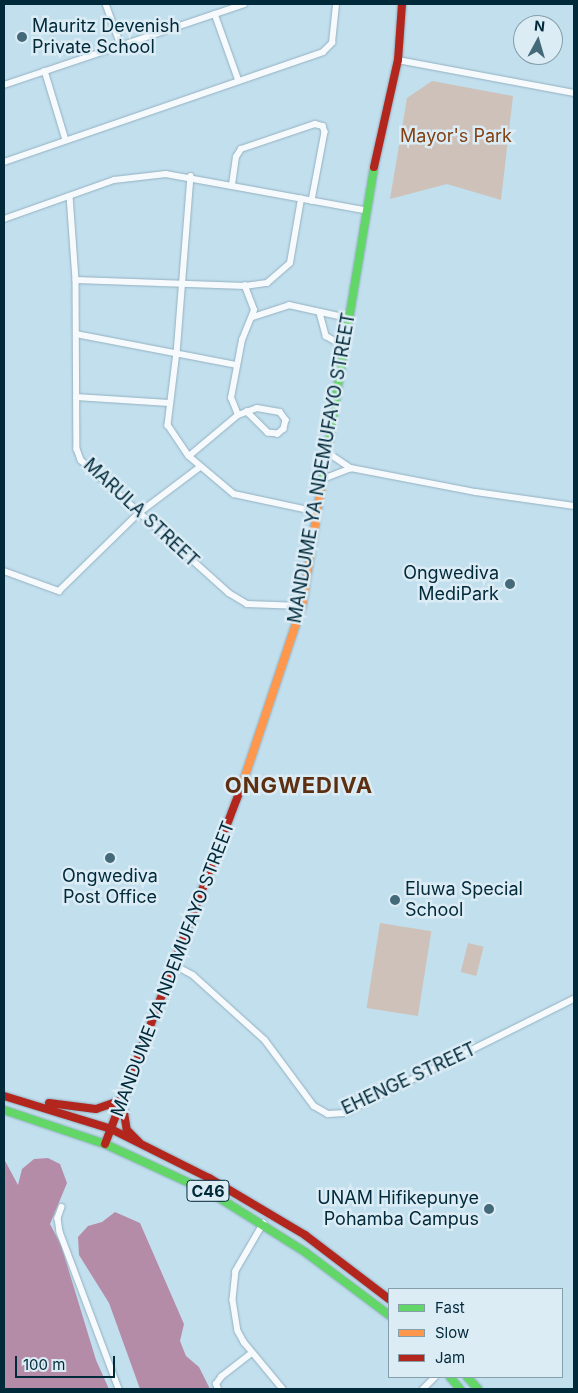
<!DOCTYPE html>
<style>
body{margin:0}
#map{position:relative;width:578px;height:1393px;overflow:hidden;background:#c2dfee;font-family:Inter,sans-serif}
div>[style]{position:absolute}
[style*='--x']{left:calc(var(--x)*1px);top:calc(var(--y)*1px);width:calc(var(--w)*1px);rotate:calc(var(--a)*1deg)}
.green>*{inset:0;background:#cec1b9;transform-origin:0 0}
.water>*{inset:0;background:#b58ca8}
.roads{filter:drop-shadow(0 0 1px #93b1c0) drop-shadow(0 0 1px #93b1c0)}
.street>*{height:5.5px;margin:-2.75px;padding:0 2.75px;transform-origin:2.75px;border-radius:2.75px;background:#f6fafc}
.fast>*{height:8px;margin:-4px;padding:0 4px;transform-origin:4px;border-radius:4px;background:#63d668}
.slow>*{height:8px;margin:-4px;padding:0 4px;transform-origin:4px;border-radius:4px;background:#ff974d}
.jam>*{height:8px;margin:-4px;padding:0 4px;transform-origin:4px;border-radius:4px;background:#b3261e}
.dots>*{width:14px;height:14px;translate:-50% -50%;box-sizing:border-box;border:2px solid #dcecf5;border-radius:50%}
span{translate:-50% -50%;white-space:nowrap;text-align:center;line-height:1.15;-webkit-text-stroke:5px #dcecf5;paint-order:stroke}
.shield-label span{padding:1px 4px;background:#dcecf5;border:1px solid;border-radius:4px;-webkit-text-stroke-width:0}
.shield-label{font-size:16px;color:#00293a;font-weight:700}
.poi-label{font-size:18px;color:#00293a}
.left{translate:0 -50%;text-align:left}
.right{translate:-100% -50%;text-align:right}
.park-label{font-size:18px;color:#804014}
.street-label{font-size:18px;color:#00293a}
.district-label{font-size:22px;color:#5d2f10;font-weight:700;letter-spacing:1px}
.frame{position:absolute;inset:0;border:5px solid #00293a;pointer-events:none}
.legend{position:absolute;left:388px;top:1288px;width:175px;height:90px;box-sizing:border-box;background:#dcecf5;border:1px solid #849eaa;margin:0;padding:6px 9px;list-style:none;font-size:15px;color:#00293a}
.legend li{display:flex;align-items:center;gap:10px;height:25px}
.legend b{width:25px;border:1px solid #849eaa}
.north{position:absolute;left:513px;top:15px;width:50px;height:50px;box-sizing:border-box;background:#dcecf5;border:1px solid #849eaa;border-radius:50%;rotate:6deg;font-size:14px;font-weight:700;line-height:20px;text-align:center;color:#00293a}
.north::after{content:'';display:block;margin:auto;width:18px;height:22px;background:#446979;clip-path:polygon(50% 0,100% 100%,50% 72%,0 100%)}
.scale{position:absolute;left:15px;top:1356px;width:100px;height:22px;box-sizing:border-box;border:2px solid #00293a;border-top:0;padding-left:6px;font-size:15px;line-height:18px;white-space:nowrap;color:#00293a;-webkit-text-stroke:4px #dcecf5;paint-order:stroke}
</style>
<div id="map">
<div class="green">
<i style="clip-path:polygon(432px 81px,513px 96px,501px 200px,447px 184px,390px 199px,407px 98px)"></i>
<i style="left:380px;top:923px;width:52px;height:86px;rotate:9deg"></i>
<i style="left:468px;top:943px;width:16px;height:30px;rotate:14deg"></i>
</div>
<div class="water">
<i style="clip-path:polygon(48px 1158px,60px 1164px,67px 1183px,50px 1224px,61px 1245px,96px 1360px,109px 1389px,4px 1389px,4px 1159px,18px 1185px,22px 1169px,34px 1159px)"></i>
<i style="clip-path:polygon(115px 1212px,140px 1223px,184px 1324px,180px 1341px,186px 1356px,199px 1367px,210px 1389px,140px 1389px,109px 1303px,79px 1255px,78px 1237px,88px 1226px,102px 1222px)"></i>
</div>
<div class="roads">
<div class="street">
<i style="--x:106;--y:4;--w:44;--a:69.9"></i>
<i style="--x:215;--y:14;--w:71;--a:70.3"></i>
<i style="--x:398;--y:60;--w:179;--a:10.6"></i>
<i style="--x:45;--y:71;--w:72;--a:73.1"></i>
<i style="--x:4;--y:85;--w:253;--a:-18.6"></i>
<i style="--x:4;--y:162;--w:337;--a:-19"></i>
<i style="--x:323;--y:52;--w:13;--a:-45"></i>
<i style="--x:332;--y:43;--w:39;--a:-84"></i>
<i style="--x:191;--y:176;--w:177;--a:94.5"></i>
<i style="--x:177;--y:352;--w:74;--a:97"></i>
<i style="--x:168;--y:425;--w:37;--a:56"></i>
<i style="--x:189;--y:456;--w:59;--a:40.2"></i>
<i style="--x:234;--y:494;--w:86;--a:12.1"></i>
<i style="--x:232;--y:185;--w:28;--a:-82"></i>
<i style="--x:236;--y:157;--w:9;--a:-58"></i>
<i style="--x:241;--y:149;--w:78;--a:-18.7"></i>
<i style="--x:315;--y:124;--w:8;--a:14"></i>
<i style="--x:323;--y:126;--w:6;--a:72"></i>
<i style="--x:325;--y:132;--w:70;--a:100.7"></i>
<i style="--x:70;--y:196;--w:84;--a:85.9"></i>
<i style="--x:76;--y:280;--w:169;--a:89.7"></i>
<i style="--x:77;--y:449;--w:12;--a:70"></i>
<i style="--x:81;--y:460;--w:199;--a:41.9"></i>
<i style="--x:229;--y:593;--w:21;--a:31"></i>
<i style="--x:247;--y:604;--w:55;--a:2.1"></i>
<i style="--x:4;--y:219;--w:117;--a:-19.5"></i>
<i style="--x:114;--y:180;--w:52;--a:-6.6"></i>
<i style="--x:166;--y:174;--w:202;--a:10.3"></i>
<i style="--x:76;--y:280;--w:169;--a:2"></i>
<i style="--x:245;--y:286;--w:22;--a:-8"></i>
<i style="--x:267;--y:283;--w:30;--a:-41"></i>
<i style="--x:290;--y:263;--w:65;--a:-80.2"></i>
<i style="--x:320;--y:313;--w:24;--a:75"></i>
<i style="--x:326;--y:336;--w:20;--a:30"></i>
<i style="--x:253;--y:317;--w:38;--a:-18"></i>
<i style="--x:289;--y:305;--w:60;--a:12.4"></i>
<i style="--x:76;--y:334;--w:164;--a:10.9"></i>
<i style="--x:76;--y:397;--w:93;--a:3.7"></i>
<i style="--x:238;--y:415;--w:18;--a:-112"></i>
<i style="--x:231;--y:398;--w:59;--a:-79.3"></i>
<i style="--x:242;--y:340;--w:32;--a:-68"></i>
<i style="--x:254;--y:310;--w:26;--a:-111"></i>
<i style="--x:327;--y:452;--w:29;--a:34"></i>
<i style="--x:351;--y:468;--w:127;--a:10.9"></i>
<i style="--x:476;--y:492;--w:99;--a:8.1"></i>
<i style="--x:189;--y:456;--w:64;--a:-39.9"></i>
<i style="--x:238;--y:415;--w:20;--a:-20"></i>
<i style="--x:257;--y:408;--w:23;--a:10"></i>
<i style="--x:280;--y:412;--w:10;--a:53"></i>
<i style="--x:286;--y:420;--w:9;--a:103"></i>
<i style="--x:284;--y:429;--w:8;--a:140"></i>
<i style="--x:278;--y:434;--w:10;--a:-174"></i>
<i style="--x:268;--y:433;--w:30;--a:-135"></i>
<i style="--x:323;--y:479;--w:30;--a:-21"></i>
<i style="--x:4;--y:571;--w:59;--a:20"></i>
<i style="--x:59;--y:591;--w:112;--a:-44.3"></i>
<i style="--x:139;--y:513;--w:76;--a:-37"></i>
<i style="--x:176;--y:966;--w:19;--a:28"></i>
<i style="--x:193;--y:975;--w:97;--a:42.1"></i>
<i style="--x:265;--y:1040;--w:82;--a:53.4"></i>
<i style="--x:314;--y:1106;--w:16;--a:30"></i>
<i style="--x:328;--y:1114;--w:17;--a:-3"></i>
<i style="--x:345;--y:1113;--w:256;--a:-26.5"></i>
<i style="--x:62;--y:1207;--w:12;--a:110"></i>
<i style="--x:58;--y:1218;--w:14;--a:82"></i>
<i style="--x:60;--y:1232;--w:168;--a:69.4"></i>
<i style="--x:264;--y:1223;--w:56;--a:120.3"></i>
<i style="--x:236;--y:1271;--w:29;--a:96"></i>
<i style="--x:233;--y:1300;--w:31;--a:81"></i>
<i style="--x:238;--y:1331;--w:13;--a:61"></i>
<i style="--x:244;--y:1342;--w:61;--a:50.3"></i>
<i style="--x:218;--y:1389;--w:5;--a:-112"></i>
<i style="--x:216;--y:1384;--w:9;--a:-54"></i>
<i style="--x:221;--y:1377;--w:39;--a:-38"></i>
<i style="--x:423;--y:1389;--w:17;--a:-45"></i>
</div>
<div class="fast">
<i style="--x:321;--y:488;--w:325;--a:-80.6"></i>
<i style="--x:4;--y:1110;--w:107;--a:18.6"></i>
<i style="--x:105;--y:1144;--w:119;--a:24.8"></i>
<i style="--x:213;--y:1194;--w:109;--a:32.2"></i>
<i style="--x:305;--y:1252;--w:105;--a:36.9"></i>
<i style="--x:450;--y:1377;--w:16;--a:50"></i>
<i style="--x:467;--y:1377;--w:16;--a:47"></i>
</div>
<div class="slow">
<i style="--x:240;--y:791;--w:195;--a:-71.5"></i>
<i style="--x:302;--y:606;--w:120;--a:-80.9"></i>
</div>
<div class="jam">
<i style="--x:374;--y:167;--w:110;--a:-77.4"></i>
<i style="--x:398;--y:60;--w:56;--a:-85.9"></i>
<i style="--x:4;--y:1096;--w:112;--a:17.1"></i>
<i style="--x:111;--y:1129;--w:110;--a:26.6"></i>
<i style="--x:209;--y:1178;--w:112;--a:30.7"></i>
<i style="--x:305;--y:1235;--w:106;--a:37.3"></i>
<i style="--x:49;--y:1103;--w:47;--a:7.3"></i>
<i style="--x:96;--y:1109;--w:28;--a:-19"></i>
<i style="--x:122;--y:1100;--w:30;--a:81"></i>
<i style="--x:127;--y:1130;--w:17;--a:45"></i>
<i style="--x:105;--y:1144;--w:378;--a:-69.1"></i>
</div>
</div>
<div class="dots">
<i style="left:22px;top:37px;background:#446979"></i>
<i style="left:510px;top:584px;background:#446979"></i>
<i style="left:110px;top:858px;background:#446979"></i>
<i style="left:395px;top:900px;background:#446979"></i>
<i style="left:489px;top:1209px;background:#446979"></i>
</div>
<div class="shield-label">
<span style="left:208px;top:1191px">C46</span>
</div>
<div class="poi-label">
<span class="left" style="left:32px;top:37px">Mauritz Devenish<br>Private School</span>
<span class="right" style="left:499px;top:584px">Ongwediva<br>MediPark</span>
<span style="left:110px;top:887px">Ongwediva<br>Post Office</span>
<span class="left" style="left:405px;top:900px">Eluwa Special<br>School</span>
<span class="right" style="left:479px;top:1209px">UNAM Hifikepunye<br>Pohamba Campus</span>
</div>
<div class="park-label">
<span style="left:456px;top:136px">Mayor's Park</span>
</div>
<div class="street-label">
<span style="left:322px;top:468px;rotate:-80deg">MANDUME YA NDEMUFAYO STREET</span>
<span style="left:141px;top:513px;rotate:43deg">MARULA STREET</span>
<span style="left:173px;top:969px;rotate:-69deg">MANDUME YA NDEMUFAYO STREET</span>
<span style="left:409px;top:1079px;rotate:-25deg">EHENGE STREET</span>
</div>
<div class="district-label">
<span style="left:299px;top:786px">ONGWEDIVA</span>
</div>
<div class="frame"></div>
<ul class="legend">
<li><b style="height:6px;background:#63d668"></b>Fast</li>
<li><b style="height:6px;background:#ff974d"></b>Slow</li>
<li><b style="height:6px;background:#b3261e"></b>Jam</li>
</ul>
<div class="north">N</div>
<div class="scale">100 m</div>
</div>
